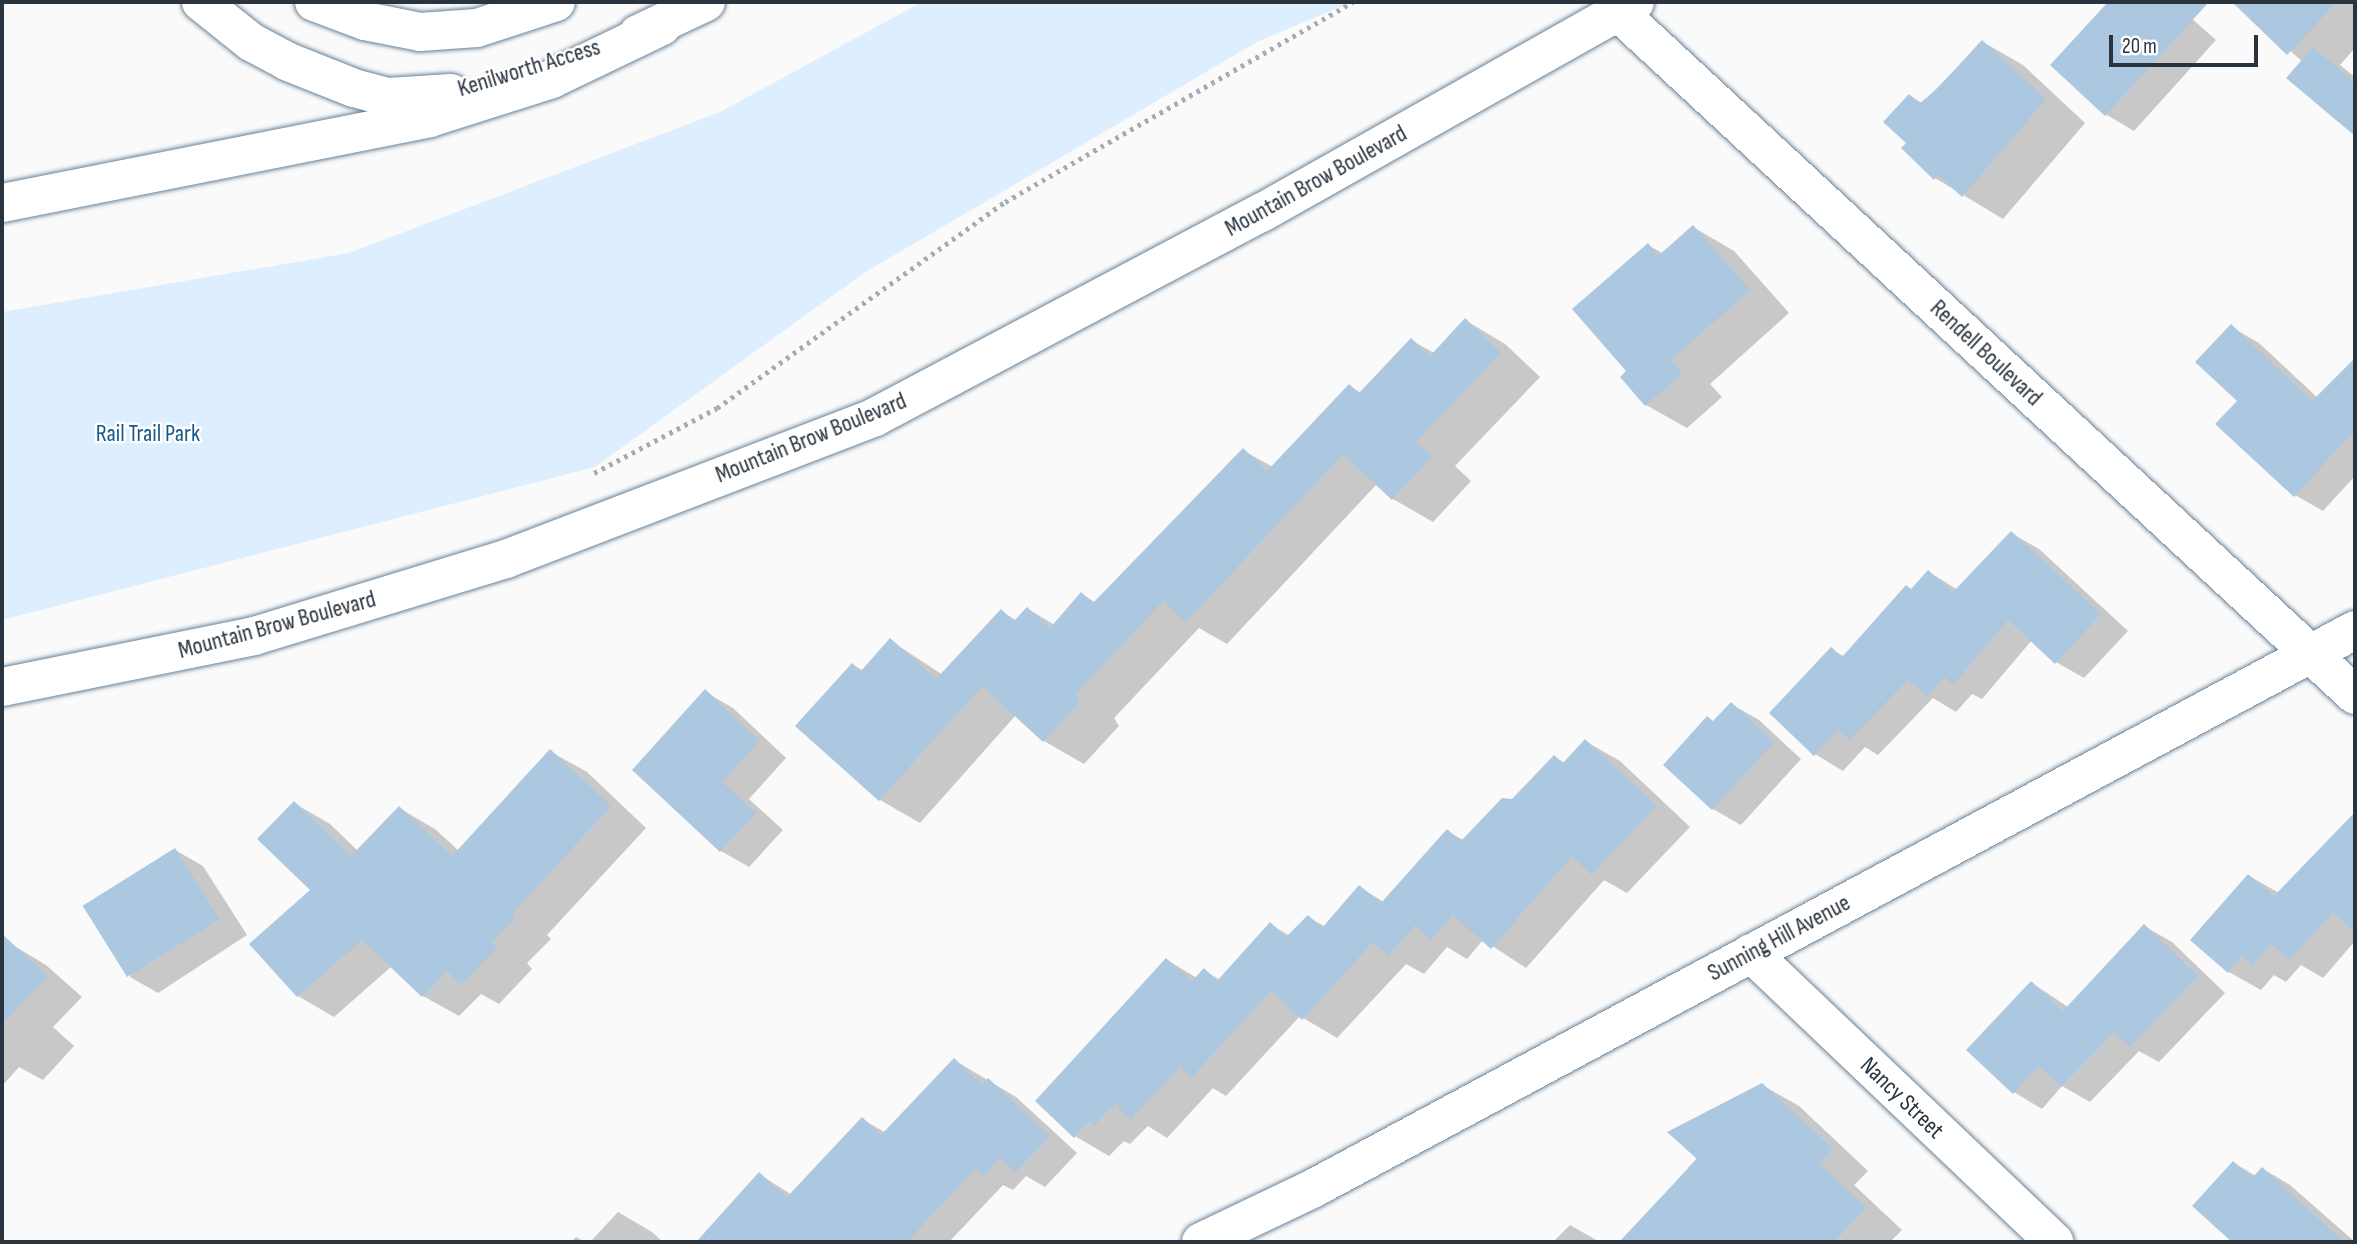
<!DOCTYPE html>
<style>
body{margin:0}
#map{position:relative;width:2357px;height:1244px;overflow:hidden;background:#fafafa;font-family:"Sofia Sans Condensed",sans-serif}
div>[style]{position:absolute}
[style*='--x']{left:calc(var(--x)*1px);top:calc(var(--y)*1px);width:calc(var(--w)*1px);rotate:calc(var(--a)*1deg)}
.green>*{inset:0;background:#ddefff}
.shadow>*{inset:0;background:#0003}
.building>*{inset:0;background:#acc8e1;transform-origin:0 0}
.path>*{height:4.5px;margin-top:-2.25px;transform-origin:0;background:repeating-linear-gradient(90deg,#a8acb0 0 3.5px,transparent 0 8.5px)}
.roads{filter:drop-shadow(0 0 2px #688299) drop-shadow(0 0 2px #688299)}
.minor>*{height:38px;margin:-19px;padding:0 19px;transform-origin:19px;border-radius:19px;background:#fff}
.secondary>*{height:38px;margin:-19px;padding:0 19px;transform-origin:19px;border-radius:19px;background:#fff}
span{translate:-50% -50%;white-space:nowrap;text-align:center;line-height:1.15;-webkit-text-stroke:5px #fff;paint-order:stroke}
.street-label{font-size:24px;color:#29343e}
.park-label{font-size:24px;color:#165887}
.frame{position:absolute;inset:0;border:4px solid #29343e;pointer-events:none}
.scale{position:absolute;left:2109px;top:35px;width:149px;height:32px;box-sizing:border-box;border:4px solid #29343e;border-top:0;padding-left:9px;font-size:21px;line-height:24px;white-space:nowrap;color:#29343e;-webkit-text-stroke:5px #fff;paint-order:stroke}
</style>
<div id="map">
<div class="green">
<i style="clip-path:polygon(922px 2px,1352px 2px,1257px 42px,864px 273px,595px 467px,2px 620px,2px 312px,349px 253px,720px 112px)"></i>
</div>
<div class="shadow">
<i style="clip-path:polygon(2110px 2px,2173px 2px,2216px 40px,2134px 131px,2107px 115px,2052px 65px)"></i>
<i style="clip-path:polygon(2234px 2px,2355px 2px,2355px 48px,2340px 65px,2355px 77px,2355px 134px,2289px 78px,2303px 62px)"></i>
<i style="clip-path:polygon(1983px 42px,2023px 65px,2085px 123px,2003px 219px,1935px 178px,1908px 143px,1909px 96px,1922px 103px)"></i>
<i style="clip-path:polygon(1693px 227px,1734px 251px,1789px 313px,1710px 384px,1722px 397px,1687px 428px,1646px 405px,1622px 377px,1628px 371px,1648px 245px,1662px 253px)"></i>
<i style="clip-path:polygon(1465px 320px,1505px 344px,1540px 377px,1455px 466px,1471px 481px,1433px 522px,1393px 499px,1377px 484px,1227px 644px,1199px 628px,1114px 718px,1119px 726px,1084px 764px,1044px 741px,1016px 715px,920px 823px,880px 800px,798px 726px,853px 665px,864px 671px,891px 641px,943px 675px,1001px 611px,1017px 621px,1028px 609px,1055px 625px,1082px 594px,1096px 603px,1244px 451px,1273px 467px,1350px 386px,1361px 393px,1411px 340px,1434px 353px)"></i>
<i style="clip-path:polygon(2231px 327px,2259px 343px,2318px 398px,2346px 369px,2355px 374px,2355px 476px,2323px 511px,2295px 495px,2239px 401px)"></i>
<i style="clip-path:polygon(2011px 533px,2039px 549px,2128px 631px,2084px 678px,2056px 662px,2032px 640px,1982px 699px,1972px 694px,1956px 712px,1933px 698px,1878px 755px,1865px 747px,1843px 771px,1815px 754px,1771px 713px,1831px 649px,1845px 657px,1929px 572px,1958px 590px)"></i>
<i style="clip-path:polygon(705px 692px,733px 708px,786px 758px,749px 799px,783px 830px,749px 867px,721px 851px,634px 770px)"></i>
<i style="clip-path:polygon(1731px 704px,1759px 720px,1801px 759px,1741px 825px,1713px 809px,1714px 722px)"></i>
<i style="clip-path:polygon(1585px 741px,1620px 761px,1690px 827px,1627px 893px,1604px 880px,1526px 968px,1483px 940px,1467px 959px,1447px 947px,1424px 974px,1406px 964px,1337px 1038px,1300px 1016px,1226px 1096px,1213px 1088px,1167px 1138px,1148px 1126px,1130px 1144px,1124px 1141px,1109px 1156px,1075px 1136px,1167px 960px,1197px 978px,1204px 970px,1220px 980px,1270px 924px,1290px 936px,1308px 917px,1326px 927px,1359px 887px,1384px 902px,1447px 831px,1463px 840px,1513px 801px,1554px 757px,1565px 763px)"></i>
<i style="clip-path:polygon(551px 752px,587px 772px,646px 828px,547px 935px,551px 939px,527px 963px,532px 969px,499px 1004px,481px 994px,459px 1016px,423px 996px,392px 966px,334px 1017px,298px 996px,313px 890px,294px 803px,330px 824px,358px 851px,399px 808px,435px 829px,459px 851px)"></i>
<i style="clip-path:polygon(2337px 833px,2355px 843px,2355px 941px,2323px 978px,2301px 965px,2286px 982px,2274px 975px,2261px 990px,2229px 972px,2249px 876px,2279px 893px)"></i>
<i style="clip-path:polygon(175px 850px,203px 866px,247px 935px,158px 993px,130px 977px)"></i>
<i style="clip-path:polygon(2144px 926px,2172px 942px,2225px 993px,2159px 1062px,2139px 1051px,2090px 1102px,2062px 1086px,2042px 1109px,2014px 1092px,2032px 983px,2068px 1007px)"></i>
<i style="clip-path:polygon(11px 944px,46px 965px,82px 997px,53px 1027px,74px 1046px,43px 1080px,19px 1067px,2px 1086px,2px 954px)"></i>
<i style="clip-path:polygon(954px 1060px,1016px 1097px,1077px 1153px,1045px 1187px,1026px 1176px,1013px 1190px,1003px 1185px,949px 1242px,698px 1242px,759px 1174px,792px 1195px,862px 1119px,886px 1133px)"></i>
<i style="clip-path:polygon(1762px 1085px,1799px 1106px,1868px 1171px,1854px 1185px,1902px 1230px,1890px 1242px,1640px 1242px,1630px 1233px)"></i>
<i style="clip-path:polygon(2234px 1163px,2256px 1176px,2263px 1169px,2290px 1185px,2355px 1242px,2235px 1242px,2195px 1205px)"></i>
<i style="clip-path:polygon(618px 1212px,652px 1232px,663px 1242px,590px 1242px)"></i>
<i style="clip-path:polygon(1570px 1225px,1598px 1241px,1599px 1242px,1553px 1242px)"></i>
<i style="clip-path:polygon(576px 1237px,585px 1242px,571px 1242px)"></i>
</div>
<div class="building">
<i style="clip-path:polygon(2108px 2px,2209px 2px,2105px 116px,2050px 65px)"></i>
<i style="clip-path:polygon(2232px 2px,2337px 2px,2287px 55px)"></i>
<i style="clip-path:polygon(1982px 40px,2046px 99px,1962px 197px,1938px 175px,1934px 180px,1901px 148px,1906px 143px,1883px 122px,1909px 94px,1920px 103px,1935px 91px)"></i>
<i style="clip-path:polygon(2313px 47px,2355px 83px,2355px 136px,2286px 78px)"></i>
<i style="clip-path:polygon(1693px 225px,1750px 290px,1671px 360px,1682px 374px,1645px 406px,1620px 377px,1626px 371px,1572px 309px,1648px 243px,1658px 256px)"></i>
<i style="clip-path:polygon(1465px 318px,1501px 353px,1416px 442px,1432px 457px,1392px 500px,1343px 454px,1186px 622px,1163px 601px,1075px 695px,1079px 703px,1043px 742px,982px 686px,879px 801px,795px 726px,852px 663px,861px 671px,890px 638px,936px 679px,1001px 609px,1014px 621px,1027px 607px,1050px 628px,1081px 592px,1093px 603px,1243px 448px,1267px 471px,1349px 384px,1359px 393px,1411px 338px,1430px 356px)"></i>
<i style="clip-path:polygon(2231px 324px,2312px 401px,2355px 358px,2355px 430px,2294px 497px,2215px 424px,2237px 401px,2195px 362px)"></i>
<i style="clip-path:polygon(2011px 531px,2101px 614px,2055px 664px,2008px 620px,1953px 685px,1945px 677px,1927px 697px,1908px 680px,1849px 740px,1838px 730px,1814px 756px,1769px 713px,1831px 647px,1842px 657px,1906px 585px,1911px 589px,1928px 570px,1953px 592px)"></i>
<i style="clip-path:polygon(705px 689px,759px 741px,722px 782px,756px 813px,720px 852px,632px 770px)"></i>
<i style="clip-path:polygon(1731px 702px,1774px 742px,1712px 810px,1663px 765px,1707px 716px,1713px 721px)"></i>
<i style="clip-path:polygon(1585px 739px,1657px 806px,1591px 875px,1572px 856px,1491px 949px,1453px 915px,1431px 940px,1415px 925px,1388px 955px,1373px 942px,1302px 1020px,1271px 991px,1191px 1078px,1180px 1067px,1131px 1119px,1115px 1104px,1094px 1126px,1089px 1121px,1074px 1138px,1035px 1101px,1166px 958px,1192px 981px,1204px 968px,1217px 981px,1270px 922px,1286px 937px,1308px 915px,1322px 928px,1359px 885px,1381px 903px,1447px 829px,1461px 841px,1502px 798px,1512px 799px,1554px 755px,1563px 763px)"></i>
<i style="clip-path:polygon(550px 749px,611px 806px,512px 914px,516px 918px,492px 942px,497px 947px,461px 985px,447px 971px,422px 997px,362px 940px,297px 997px,249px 944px,310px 890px,257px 839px,294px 801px,351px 856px,399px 806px,452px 856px)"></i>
<i style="clip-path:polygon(2355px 812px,2355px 933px,2333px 912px,2290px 960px,2271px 944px,2253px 965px,2242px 956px,2228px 973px,2190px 940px,2248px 874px,2274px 896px)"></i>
<i style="left:175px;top:848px;width:84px;height:109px;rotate:58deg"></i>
<i style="clip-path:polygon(2144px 924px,2198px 976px,2130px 1047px,2114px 1032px,2061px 1087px,2038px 1066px,2013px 1094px,1966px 1050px,2031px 981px,2063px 1011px)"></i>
<i style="clip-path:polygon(2px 934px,48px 976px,2px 1024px)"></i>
<i style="clip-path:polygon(954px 1058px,982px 1085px,988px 1078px,1050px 1136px,1016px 1172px,1000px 1158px,984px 1176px,976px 1168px,907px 1242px,696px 1242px,759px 1172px,787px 1197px,862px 1117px,881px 1135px)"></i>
<i style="clip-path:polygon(1762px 1083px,1833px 1149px,1819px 1163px,1866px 1208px,1834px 1242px,1619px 1242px,1697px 1159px,1667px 1132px)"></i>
<i style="clip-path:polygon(2233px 1161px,2252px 1178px,2262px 1167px,2344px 1242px,2232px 1242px,2192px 1206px)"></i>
</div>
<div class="path">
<i style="--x:594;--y:473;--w:139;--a:-27.9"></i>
<i style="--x:717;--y:408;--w:354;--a:-35.6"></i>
<i style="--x:1005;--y:202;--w:401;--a:-29.9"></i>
</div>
<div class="roads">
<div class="minor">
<i style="--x:1617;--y:11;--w:1006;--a:42.83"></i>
<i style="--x:1751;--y:953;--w:419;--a:43.6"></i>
<i style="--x:1201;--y:1242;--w:125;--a:-25.5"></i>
<i style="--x:1314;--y:1188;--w:1181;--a:-28.19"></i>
</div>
<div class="secondary">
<i style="--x:201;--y:2;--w:64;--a:38.7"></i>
<i style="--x:251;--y:42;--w:40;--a:28"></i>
<i style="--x:286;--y:61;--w:73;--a:21.7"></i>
<i style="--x:354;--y:88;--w:35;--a:15"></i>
<i style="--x:388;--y:97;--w:63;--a:-3.6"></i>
<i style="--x:314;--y:2;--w:54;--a:20.4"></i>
<i style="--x:365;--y:21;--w:56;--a:11.3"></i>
<i style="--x:420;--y:32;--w:57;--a:-4"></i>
<i style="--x:477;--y:28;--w:83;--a:-18.2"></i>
<i style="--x:638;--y:34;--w:75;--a:-25.2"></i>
<i style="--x:2;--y:203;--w:436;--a:-11.2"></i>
<i style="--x:430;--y:118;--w:128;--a:-17.7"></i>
<i style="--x:552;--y:79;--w:122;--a:-25.7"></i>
<i style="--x:2;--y:687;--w:257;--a:-11.4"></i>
<i style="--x:254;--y:636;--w:264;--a:-17"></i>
<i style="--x:506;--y:559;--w:395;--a:-21"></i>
<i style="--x:875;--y:417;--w:437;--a:-27.9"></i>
<i style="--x:1261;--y:213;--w:429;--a:-29.4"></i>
</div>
</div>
<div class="street-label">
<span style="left:529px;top:68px;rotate:-17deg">Kenilworth Access</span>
<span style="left:1316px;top:181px;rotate:-29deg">Mountain Brow Boulevard</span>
<span style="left:1986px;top:353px;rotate:43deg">Rendell Boulevard</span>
<span style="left:811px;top:438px;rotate:-22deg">Mountain Brow Boulevard</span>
<span style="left:277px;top:625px;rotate:-15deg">Mountain Brow Boulevard</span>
<span style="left:1779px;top:938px;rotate:-28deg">Sunning Hill Avenue</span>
<span style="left:1902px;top:1098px;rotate:44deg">Nancy Street</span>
</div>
<div class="park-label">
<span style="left:148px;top:434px">Rail Trail Park</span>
</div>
<div class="frame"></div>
<div class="scale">20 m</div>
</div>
